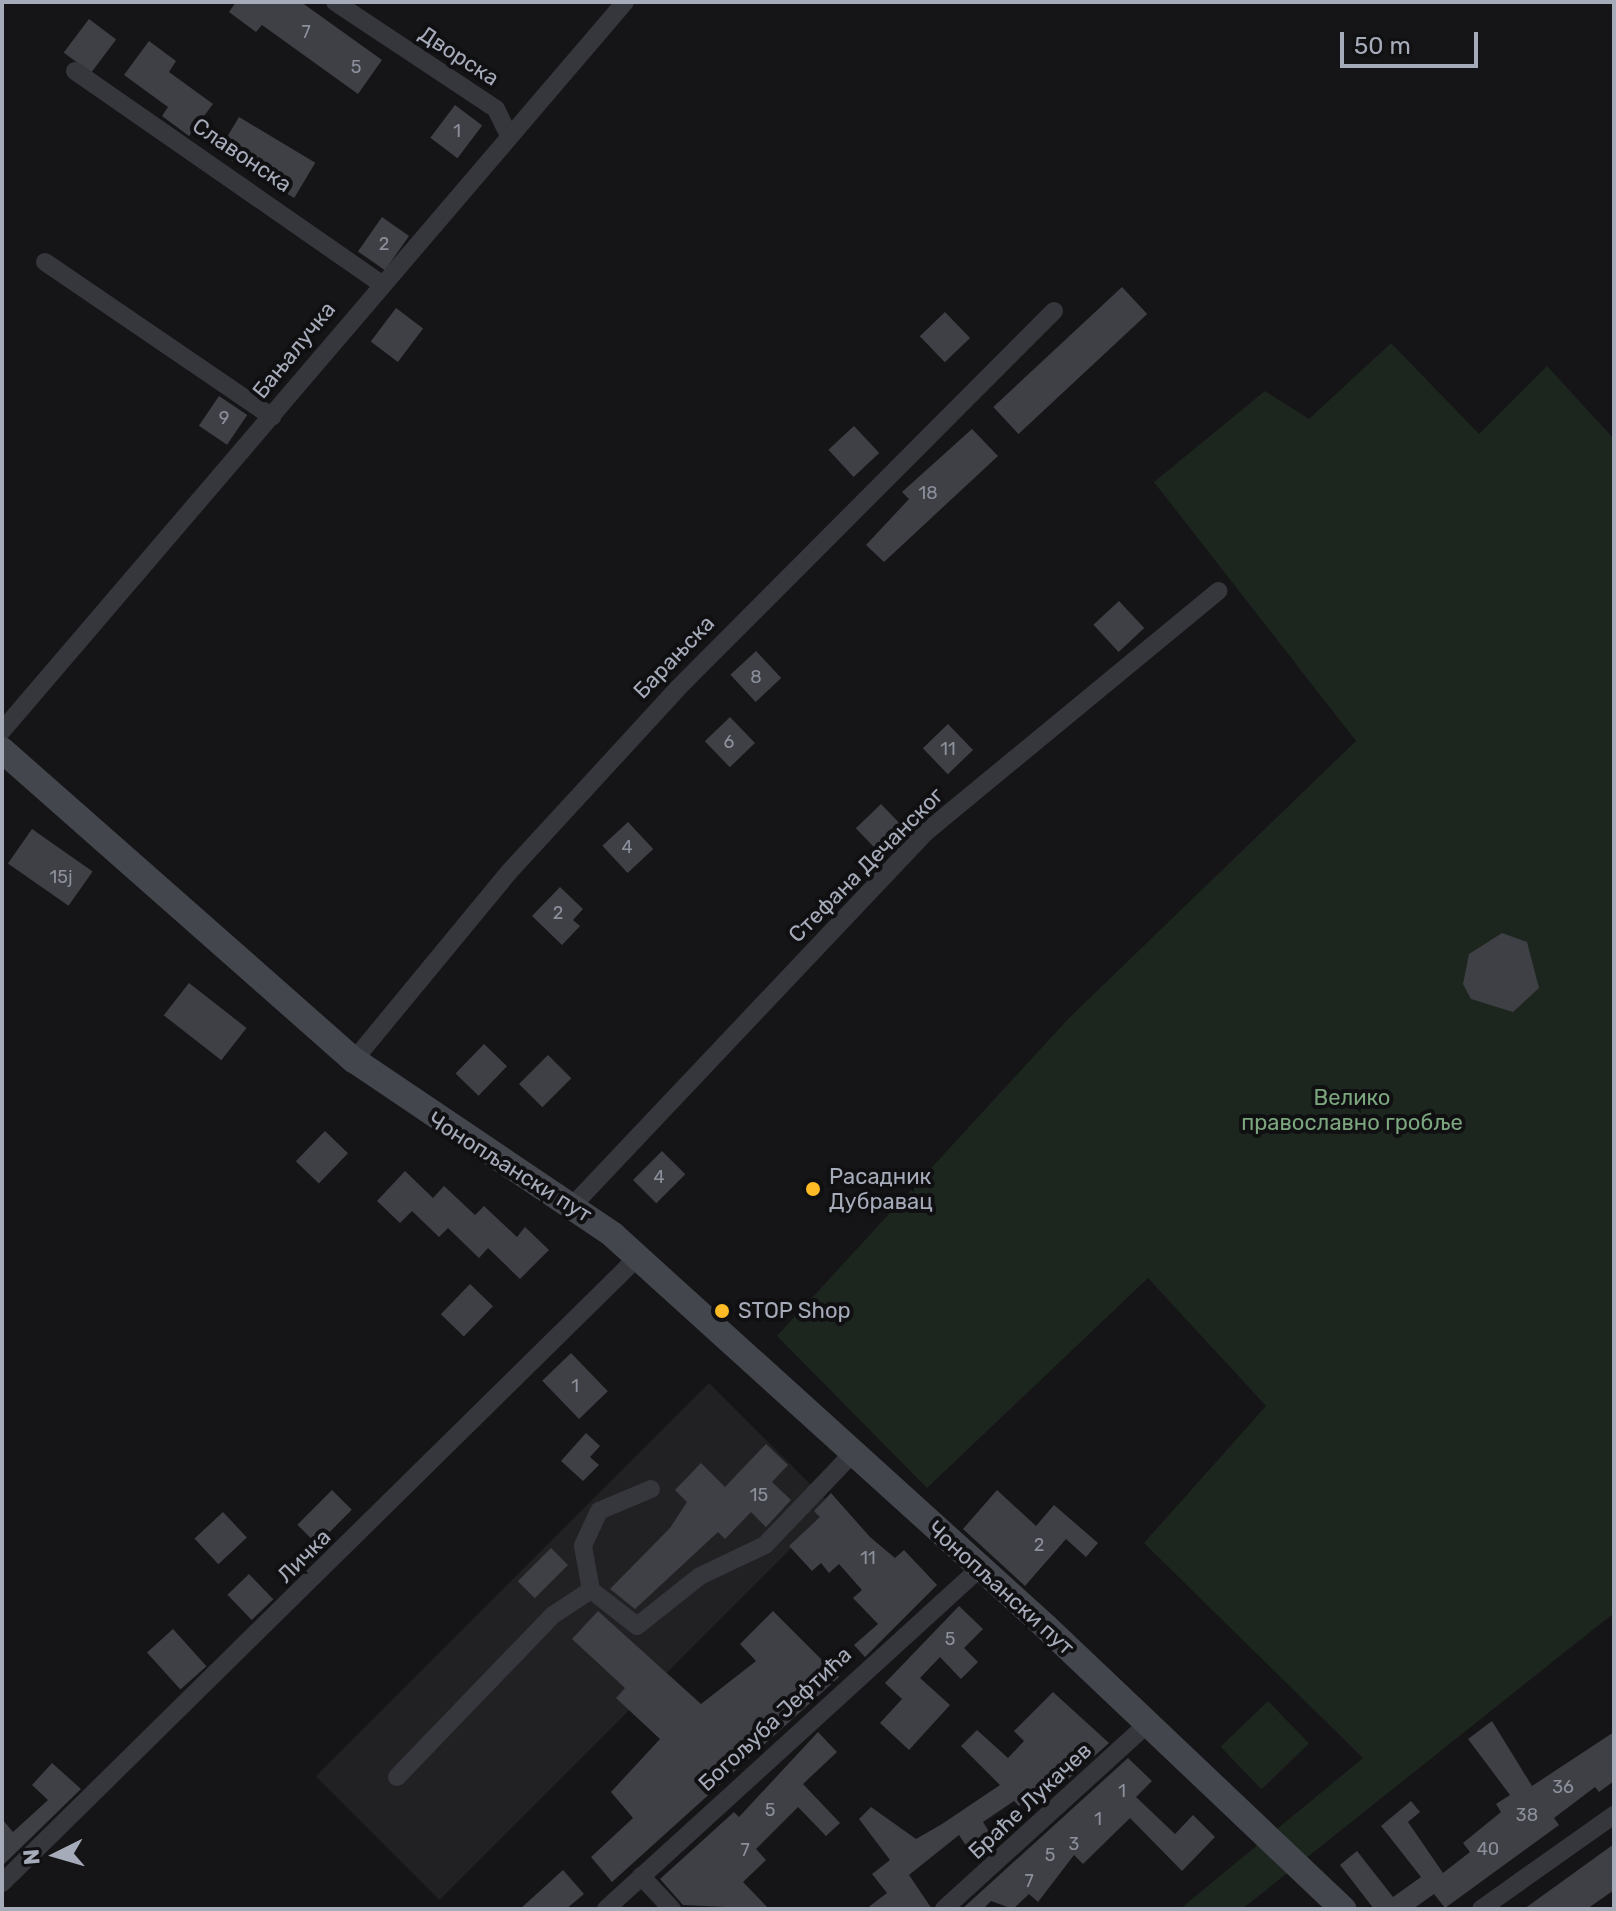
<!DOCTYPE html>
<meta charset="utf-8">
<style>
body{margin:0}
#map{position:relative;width:1616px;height:1911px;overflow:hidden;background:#151517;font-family:Rubik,sans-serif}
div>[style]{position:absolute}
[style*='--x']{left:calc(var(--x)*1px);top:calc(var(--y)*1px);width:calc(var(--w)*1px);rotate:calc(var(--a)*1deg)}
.built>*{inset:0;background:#212124;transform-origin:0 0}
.green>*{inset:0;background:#1d261e;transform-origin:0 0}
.building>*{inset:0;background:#3f4045;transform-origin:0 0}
.street>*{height:18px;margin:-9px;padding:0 9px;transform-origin:9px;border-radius:9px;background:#36373d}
.secondary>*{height:26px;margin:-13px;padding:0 13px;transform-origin:13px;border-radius:13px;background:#43464d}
.dots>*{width:22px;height:22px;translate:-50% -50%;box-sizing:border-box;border:4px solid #101012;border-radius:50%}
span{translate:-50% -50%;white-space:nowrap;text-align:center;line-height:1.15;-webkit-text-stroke:8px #101012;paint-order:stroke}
.number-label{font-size:18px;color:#8c909c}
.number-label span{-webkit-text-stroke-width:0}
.street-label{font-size:22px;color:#a6abb9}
.park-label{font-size:22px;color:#7ba67e}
.poi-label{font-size:22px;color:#a6abb9}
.left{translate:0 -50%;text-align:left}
.frame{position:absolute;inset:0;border:4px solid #a6abb9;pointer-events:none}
.north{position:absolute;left:16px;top:1815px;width:80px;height:80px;-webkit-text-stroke:6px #101012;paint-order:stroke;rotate:265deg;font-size:22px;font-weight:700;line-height:32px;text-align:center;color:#a6abb9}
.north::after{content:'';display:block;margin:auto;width:28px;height:36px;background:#a6abb9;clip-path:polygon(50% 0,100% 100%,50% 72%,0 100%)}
.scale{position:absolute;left:1340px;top:32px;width:138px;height:36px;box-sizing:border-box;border:4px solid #a6abb9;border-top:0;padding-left:10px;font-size:24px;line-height:28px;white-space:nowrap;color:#a6abb9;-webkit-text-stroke:6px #101012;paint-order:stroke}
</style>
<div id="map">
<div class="built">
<i style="left:709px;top:1383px;width:175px;height:556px;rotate:45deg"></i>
</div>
<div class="green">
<i style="clip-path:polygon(1391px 343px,1479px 434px,1547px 366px,1614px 439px,1614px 1613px,1242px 1909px,1180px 1909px,1363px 1758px,1144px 1543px,1266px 1406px,1148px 1278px,927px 1488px,777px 1336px,1068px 1019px,1356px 741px,1154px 482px,1265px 391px,1309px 419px)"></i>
<i style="left:1268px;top:1701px;width:59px;height:66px;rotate:46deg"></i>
</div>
<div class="building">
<i style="clip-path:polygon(236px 2px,301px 2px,382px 60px,358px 94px,262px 25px,256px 32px,229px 12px)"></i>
<i style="left:89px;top:19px;width:34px;height:42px;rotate:37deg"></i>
<i style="clip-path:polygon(149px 41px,176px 61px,169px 72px,213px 104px,189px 136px,162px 116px,168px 107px,124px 75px)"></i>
<i style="left:455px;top:105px;width:34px;height:41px;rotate:37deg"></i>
<i style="left:239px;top:117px;width:89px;height:41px;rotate:31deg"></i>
<i style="left:382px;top:217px;width:33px;height:42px;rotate:35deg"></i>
<i style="left:1122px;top:287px;width:37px;height:176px;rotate:47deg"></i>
<i style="left:396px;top:308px;width:34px;height:42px;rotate:37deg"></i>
<i style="left:945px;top:312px;width:36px;height:35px;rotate:46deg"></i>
<i style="left:219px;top:396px;width:34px;height:36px;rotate:34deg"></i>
<i style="left:854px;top:426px;width:37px;height:35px;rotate:47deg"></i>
<i style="clip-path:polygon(972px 429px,998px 456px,884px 562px,866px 545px,909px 499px,902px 492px)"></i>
<i style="left:1119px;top:601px;width:37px;height:35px;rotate:47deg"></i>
<i style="left:756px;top:651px;width:37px;height:35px;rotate:47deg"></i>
<i style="left:730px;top:717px;width:36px;height:35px;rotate:46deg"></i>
<i style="left:948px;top:724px;width:36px;height:35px;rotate:46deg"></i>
<i style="left:881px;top:804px;width:36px;height:35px;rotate:46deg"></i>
<i style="left:628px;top:822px;width:37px;height:35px;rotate:47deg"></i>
<i style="left:32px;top:829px;width:74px;height:42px;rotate:35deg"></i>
<i style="clip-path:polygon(560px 887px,583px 909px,573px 920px,580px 926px,562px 945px,532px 916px)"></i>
<i style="clip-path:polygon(1502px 933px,1527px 942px,1539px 988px,1513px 1012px,1471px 999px,1463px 984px,1469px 954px)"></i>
<i style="left:189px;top:983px;width:73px;height:41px;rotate:38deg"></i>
<i style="left:484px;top:1044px;width:32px;height:41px;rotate:44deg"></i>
<i style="left:548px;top:1055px;width:33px;height:41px;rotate:45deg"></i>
<i style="left:325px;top:1131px;width:32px;height:42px;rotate:44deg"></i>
<i style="left:662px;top:1151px;width:33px;height:41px;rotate:45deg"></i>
<i style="clip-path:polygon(405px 1171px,433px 1198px,444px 1186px,475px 1215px,484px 1206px,517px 1237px,525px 1227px,549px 1250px,520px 1279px,488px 1248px,479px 1258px,448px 1228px,439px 1237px,412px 1211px,400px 1223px,377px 1201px)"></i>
<i style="left:470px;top:1284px;width:32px;height:42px;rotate:44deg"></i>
<i style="left:571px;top:1353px;width:53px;height:40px;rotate:46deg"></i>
<i style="clip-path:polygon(586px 1433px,600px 1446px,590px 1457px,599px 1465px,583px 1481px,561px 1461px)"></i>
<i style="clip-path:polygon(766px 1444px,788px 1465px,772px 1482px,791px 1500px,766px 1527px,751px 1512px,725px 1539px,718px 1532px,635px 1609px,610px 1589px,670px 1528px,687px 1502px,675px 1490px,701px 1463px,725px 1487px)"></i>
<i style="left:332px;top:1490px;width:28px;height:49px;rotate:45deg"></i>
<i style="clip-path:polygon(997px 1490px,1036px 1526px,1054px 1505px,1098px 1543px,1086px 1557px,1066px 1539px,1025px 1586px,963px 1529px)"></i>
<i style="clip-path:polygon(831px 1493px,870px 1537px,895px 1558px,904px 1550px,937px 1585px,865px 1657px,854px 1645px,878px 1624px,853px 1598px,862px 1590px,839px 1564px,829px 1573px,821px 1563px,812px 1571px,789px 1546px,820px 1517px,814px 1511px)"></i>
<i style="left:223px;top:1512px;width:35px;height:39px;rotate:47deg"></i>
<i style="left:551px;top:1548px;width:24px;height:47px;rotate:45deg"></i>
<i style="left:249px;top:1574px;width:35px;height:30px;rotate:46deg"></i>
<i style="clip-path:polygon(959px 1606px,983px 1629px,964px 1648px,978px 1662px,961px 1679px,940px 1657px,920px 1678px,950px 1705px,909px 1750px,880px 1723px,902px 1699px,885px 1683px)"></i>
<i style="clip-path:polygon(598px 1611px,701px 1704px,756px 1661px,740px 1644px,773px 1611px,839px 1677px,612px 1882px,591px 1857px,633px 1818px,611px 1792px,660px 1739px,616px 1698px,625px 1688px,572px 1639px)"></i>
<i style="left:173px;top:1629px;width:50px;height:35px;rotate:48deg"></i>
<i style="clip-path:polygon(1053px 1692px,1109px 1743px,1055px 1791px,1045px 1781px,1019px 1806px,1014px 1801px,983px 1822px,997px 1844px,977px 1862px,959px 1835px,909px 1875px,932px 1909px,866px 1909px,887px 1893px,872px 1874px,890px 1860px,859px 1819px,871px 1807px,916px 1839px,942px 1824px,1000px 1785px,961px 1746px,977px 1730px,1008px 1758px,1024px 1741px,1014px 1731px)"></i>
<i style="clip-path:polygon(1492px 1721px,1532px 1786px,1614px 1732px,1614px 1781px,1599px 1792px,1595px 1787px,1554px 1818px,1559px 1825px,1445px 1908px,1434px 1894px,1413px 1909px,1374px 1909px,1340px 1865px,1357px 1851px,1393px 1897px,1421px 1877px,1381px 1826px,1411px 1801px,1420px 1812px,1408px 1822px,1443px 1873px,1470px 1852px,1463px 1843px,1501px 1812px,1496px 1804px,1510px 1795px,1468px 1739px)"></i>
<i style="clip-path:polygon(818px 1732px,837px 1752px,803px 1784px,840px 1823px,826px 1836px,798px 1807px,756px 1849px,766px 1860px,743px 1882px,769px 1909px,683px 1905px,660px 1879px,734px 1812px,739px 1817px)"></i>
<i style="clip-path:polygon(1128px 1758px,1152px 1781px,1136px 1797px,1175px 1834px,1193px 1815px,1215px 1837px,1182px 1871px,1130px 1818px,1083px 1864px,1074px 1855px,1038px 1902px,1029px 1894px,1013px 1909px,991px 1901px,983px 1909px,962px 1909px)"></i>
<i style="clip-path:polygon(52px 1763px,81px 1789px,2px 1866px,2px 1819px,13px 1832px,48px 1800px,32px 1785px)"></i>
<i style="clip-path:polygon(1614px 1844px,1614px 1890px,1587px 1909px,1524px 1909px)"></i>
<i style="clip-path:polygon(563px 1870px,584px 1894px,566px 1909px,520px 1909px)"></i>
</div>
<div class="street">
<i style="--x:335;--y:2;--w:193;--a:33.6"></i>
<i style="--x:496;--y:109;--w:25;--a:64"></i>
<i style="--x:75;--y:71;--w:370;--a:34.8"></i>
<i style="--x:45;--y:262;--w:275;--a:34.3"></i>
<i style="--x:2;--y:731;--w:959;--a:-49.48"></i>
<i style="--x:354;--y:1060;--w:244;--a:-50.5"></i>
<i style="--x:509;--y:872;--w:248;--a:-47.4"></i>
<i style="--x:677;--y:689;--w:534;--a:-45.08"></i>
<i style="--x:575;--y:1203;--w:511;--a:-46.59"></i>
<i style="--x:926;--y:832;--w:379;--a:-39.5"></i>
<i style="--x:651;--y:1489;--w:56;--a:157.1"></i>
<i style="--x:599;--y:1511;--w:38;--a:115"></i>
<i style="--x:583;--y:1546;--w:45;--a:79.7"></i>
<i style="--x:591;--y:1590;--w:58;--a:38"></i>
<i style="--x:637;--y:1626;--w:80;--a:-38.4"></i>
<i style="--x:700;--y:1576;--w:72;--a:-25.5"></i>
<i style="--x:765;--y:1545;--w:127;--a:-46.3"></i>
<i style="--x:397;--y:1777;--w:225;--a:-46.1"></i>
<i style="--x:553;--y:1615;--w:45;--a:-33.3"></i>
<i style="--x:641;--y:1876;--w:45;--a:46.8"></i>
<i style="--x:2;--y:1883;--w:891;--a:-44.55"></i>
<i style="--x:606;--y:1909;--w:506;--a:-42.36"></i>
<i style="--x:944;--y:1909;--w:273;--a:-42.3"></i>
<i style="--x:1481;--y:1909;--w:163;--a:-35.3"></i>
</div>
<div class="secondary">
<i style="--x:2;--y:750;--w:469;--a:41.4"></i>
<i style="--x:354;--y:1060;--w:313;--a:34"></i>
<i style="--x:613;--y:1235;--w:584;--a:42.15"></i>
<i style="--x:1046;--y:1627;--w:410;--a:43.5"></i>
</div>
<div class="dots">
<i style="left:813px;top:1189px;background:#ffbb25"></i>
<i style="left:722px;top:1311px;background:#ffbb25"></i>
</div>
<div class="number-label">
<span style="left:306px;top:32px">7</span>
<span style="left:356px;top:67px">5</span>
<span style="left:457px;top:131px">1</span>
<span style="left:384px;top:244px">2</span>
<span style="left:224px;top:418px">9</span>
<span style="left:928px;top:493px">18</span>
<span style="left:756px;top:677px">8</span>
<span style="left:729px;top:742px">6</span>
<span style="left:948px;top:749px">11</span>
<span style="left:627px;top:847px">4</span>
<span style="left:61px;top:877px">15j</span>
<span style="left:558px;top:913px">2</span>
<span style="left:659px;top:1177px">4</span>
<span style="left:575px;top:1386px">1</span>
<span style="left:759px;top:1495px">15</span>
<span style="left:1039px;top:1545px">2</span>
<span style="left:868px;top:1558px">11</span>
<span style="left:950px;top:1639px">5</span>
<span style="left:1563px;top:1787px">36</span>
<span style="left:1122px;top:1791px">1</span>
<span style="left:770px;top:1810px">5</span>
<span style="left:1527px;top:1815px">38</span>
<span style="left:1098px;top:1819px">1</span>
<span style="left:1074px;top:1844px">3</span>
<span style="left:1488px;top:1849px">40</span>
<span style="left:745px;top:1850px">7</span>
<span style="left:1050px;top:1855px">5</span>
<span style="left:1029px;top:1881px">7</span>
</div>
<div class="street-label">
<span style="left:459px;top:56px;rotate:33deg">Дворска</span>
<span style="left:242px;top:155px;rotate:34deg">Славонска</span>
<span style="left:294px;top:350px;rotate:-51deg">Бањалучка</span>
<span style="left:674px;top:657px;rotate:-46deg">Барањска</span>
<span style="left:866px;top:865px;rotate:-45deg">Стефана Дечанског</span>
<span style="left:510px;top:1167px;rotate:32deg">Чонопљански пут</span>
<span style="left:304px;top:1556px;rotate:-45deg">Личка</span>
<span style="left:1001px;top:1588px;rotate:42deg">Чонопљански пут</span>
<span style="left:775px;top:1719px;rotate:-43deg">Богољуба Јефтића</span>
<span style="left:1030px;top:1801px;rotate:-43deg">Браће Лукачев</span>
</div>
<div class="park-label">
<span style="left:1352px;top:1110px">Велико<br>православно гробље</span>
</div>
<div class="poi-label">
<span class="left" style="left:829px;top:1189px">Расадник<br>Дубравац</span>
<span class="left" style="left:738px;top:1311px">STOP Shop</span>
</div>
<div class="frame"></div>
<div class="north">N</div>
<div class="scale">50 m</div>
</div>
